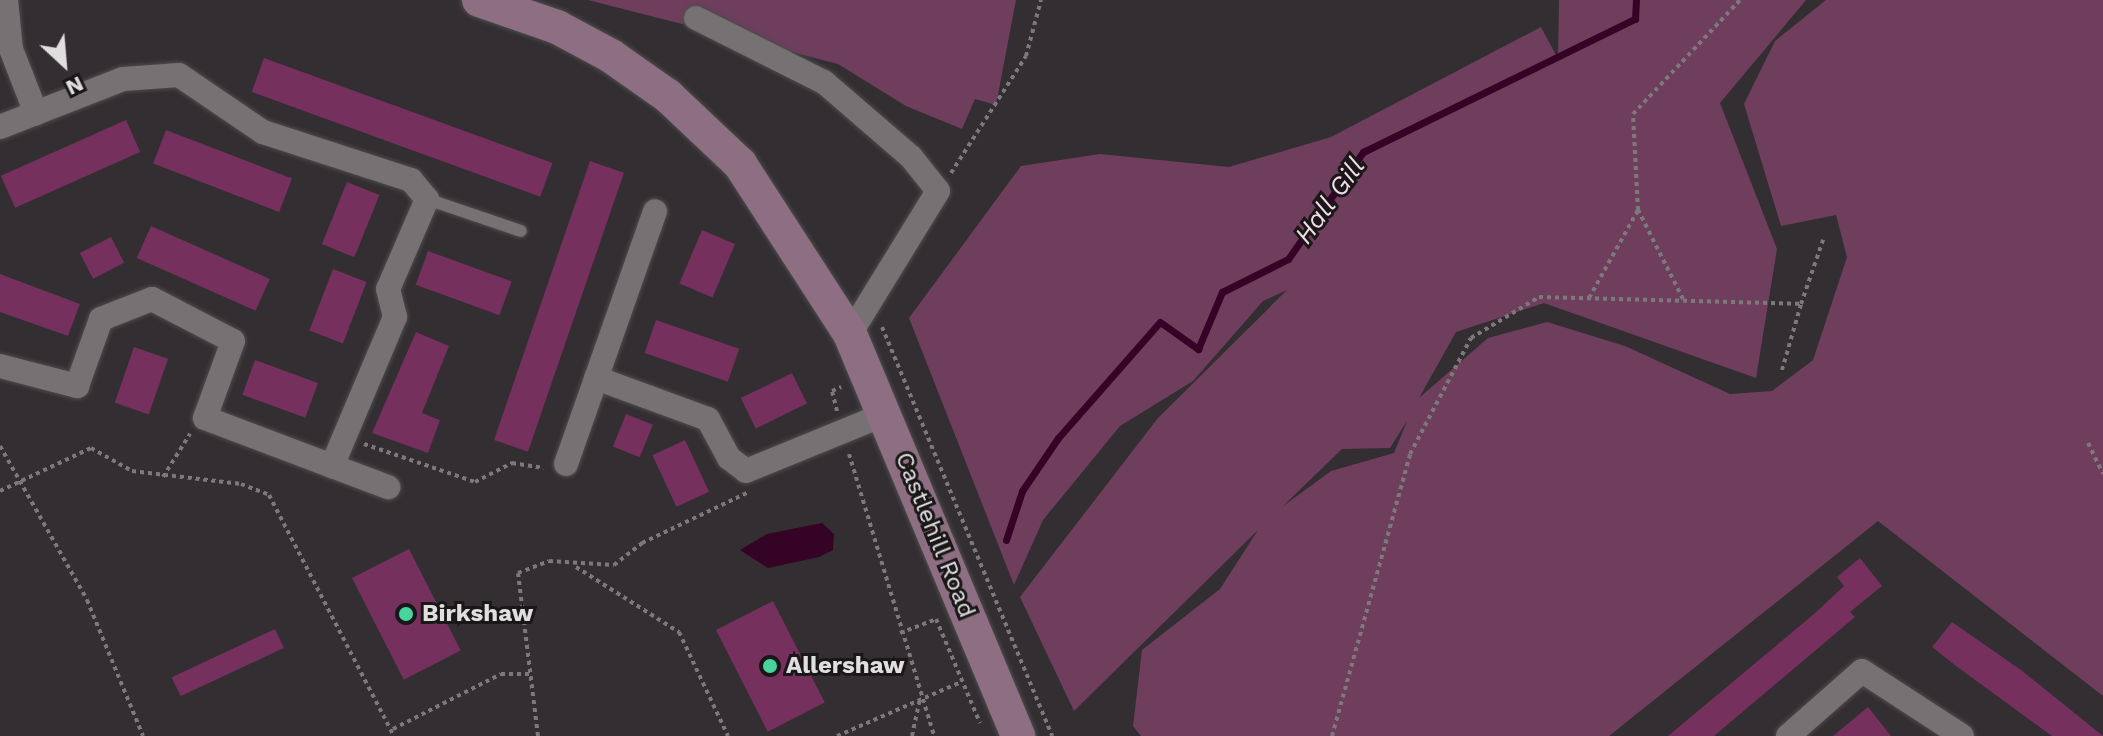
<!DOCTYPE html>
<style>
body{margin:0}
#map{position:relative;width:2103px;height:736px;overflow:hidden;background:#322e31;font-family:"Work Sans",sans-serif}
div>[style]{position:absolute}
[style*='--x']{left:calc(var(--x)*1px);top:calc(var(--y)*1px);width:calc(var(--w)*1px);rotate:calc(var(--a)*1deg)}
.green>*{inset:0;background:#703e5d}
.water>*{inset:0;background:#350326}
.stream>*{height:7px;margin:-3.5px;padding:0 3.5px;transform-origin:3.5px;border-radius:3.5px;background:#350326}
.building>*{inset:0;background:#75305d;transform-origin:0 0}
.path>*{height:4px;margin-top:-2px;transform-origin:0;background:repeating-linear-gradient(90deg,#7c797b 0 4px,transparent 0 8px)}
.roads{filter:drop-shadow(0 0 2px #4d4b4c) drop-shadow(0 0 2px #4d4b4c)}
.lane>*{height:12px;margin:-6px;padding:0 6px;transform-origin:6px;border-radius:6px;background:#767274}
.street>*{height:24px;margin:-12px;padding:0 12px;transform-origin:12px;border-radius:12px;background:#767274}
.secondary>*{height:34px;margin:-17px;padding:0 17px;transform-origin:17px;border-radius:17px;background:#8e6e82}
.dots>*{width:22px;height:22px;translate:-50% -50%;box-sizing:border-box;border:4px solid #191718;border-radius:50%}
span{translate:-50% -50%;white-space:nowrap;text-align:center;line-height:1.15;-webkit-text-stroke:6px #191718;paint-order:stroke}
.street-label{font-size:24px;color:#e0dedf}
.poi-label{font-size:24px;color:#e0dedf;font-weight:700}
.left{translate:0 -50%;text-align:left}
.water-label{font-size:26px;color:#f2dce8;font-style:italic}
.north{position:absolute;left:24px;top:24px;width:80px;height:80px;-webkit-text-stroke:6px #191718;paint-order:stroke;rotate:154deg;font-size:22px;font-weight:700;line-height:32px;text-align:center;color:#e0dedf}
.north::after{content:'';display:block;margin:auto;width:28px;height:36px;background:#e0dedf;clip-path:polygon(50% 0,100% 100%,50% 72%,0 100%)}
</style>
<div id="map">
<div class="green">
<i style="clip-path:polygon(588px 0,1016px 0,996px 105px,975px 99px,962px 129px,906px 106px,838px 64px)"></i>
<i style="clip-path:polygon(evenodd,1559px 0,1806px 0,1720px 103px,1777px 249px,1756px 378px,1544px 303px,1456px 332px,1419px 398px,1488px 338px,1547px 322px,1625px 346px,1730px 394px,1772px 391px,1813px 360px,1847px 257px,1836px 215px,1781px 226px,1744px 104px,1775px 41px,1826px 0,2103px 0,2103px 696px,1878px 521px,1609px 736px,1141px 736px,1133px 726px,1142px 650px,1220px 589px,1258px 530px,1074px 711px,1020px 597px,1158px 418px,1287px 290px,1263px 301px,1193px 381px,1120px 426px,1043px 520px,1014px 585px,909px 318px,1021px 166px,1100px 154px,1229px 167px,1331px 137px,1541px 27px,1558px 59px,1559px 0,1407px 421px,1394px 453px,1331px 471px,1282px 507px,1342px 449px,1390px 448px,1407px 421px)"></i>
</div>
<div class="water">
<i style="clip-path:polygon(822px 523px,834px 534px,833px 550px,819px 557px,768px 568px,740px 550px,767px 534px)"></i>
</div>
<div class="stream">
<i style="--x:1006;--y:540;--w:52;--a:-71.9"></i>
<i style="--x:1022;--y:491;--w:64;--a:-55.8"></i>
<i style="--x:1058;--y:438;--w:154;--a:-48.7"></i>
<i style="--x:1160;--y:322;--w:47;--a:35.4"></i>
<i style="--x:1198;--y:349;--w:62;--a:-67.2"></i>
<i style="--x:1222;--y:292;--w:74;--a:-26.6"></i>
<i style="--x:1288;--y:259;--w:131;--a:-55"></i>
<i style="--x:1363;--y:152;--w:303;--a:-26.1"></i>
<i style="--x:1635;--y:19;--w:19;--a:-87"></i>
</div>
<div class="building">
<i style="left:264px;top:58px;width:307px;height:36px;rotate:20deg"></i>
<i style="left:126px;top:120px;width:35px;height:137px;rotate:66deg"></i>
<i style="left:166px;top:130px;width:135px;height:36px;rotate:21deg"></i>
<i style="left:590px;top:161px;width:36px;height:295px;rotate:19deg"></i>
<i style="left:347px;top:182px;width:35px;height:67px;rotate:22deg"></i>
<i style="left:151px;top:226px;width:130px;height:35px;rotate:24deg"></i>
<i style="left:702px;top:230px;width:36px;height:58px;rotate:23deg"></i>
<i style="left:111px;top:237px;width:29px;height:35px;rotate:63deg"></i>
<i style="left:428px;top:251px;width:89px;height:36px;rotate:20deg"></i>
<i style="left:333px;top:269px;width:36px;height:66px;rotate:21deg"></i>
<i style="clip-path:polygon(0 274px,80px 304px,68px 336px,0 312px)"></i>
<i style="left:656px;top:320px;width:88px;height:35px;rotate:19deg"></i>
<i style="clip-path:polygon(416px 332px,449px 346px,422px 413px,440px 420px,428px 453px,372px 433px)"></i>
<i style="left:134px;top:347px;width:36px;height:59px;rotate:19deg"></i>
<i style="left:255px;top:360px;width:67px;height:37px;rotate:20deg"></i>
<i style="left:792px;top:373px;width:34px;height:57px;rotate:64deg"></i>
<i style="left:626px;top:414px;width:29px;height:35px;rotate:22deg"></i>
<i style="left:685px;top:440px;width:57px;height:36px;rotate:65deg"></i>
<i style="left:409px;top:549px;width:114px;height:64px;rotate:63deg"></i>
<i style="clip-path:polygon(1860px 558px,1882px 586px,1850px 612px,1855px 617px,1714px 736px,1668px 736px,1814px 614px,1844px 586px,1837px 577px)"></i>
<i style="left:773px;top:601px;width:114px;height:64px;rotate:63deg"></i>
<i style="clip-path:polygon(1952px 622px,2021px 670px,2103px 736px,2052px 736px,1956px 666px,1932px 647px)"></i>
<i style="left:275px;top:629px;width:21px;height:114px;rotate:65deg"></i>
<i style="clip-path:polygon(1868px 707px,1891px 736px,1833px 736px)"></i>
</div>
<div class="path">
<i style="--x:951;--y:173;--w:139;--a:-57.3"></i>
<i style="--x:1026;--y:56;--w:58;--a:-75"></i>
<i style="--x:1589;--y:298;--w:101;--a:-60.9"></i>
<i style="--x:1683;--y:299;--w:100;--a:-116.8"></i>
<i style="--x:1638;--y:210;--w:96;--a:-93"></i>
<i style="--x:1633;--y:114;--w:156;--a:-46.8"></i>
<i style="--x:882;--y:327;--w:443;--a:67.4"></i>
<i style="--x:1782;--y:370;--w:69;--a:-73.9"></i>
<i style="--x:837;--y:411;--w:21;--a:-104"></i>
<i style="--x:832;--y:391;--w:10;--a:-24"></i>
<i style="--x:2088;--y:443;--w:34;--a:64"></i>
<i style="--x:364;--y:444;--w:117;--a:18.9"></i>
<i style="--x:475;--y:482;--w:42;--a:-27.2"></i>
<i style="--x:512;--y:463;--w:32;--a:9"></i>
<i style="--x:0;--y:446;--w:177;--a:60.5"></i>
<i style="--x:87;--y:600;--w:147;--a:67.6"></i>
<i style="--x:849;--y:454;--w:295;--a:73.2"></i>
<i style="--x:163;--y:477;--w:51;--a:-57.9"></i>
<i style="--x:0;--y:491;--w:101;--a:-25.3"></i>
<i style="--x:91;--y:448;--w:47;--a:29.3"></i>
<i style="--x:132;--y:471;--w:110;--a:6.8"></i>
<i style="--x:241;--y:484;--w:30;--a:21"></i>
<i style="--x:269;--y:495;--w:271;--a:62.6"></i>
<i style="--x:576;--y:567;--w:122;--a:32.3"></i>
<i style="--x:679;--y:632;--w:115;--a:64.8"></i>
<i style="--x:900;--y:633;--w:39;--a:-21"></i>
<i style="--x:936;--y:619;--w:113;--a:67.1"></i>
<i style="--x:393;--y:729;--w:121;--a:-27"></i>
<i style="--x:501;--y:674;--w:29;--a:0"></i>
<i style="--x:538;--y:736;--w:164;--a:-97"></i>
<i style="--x:518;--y:573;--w:33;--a:-21"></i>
<i style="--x:549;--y:561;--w:65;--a:3.5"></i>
<i style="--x:614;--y:565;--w:36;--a:-38"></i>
<i style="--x:642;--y:543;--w:119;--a:-25.5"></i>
<i style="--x:837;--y:736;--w:135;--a:-23.5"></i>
<i style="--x:912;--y:736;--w:38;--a:-78"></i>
<i style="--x:1332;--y:736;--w:293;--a:-74.5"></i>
<i style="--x:1410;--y:454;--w:131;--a:-62.3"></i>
<i style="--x:1471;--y:338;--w:79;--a:-31.1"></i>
<i style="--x:1539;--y:297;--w:262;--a:1.5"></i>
<i style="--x:1801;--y:304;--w:68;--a:-71"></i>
</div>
<div class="roads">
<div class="lane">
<i style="--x:427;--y:199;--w:99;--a:18.8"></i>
</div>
<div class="street">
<i style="--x:6;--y:0;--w:49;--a:84.2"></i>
<i style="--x:11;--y:49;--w:69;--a:68.7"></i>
<i style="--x:696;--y:18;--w:143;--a:26.6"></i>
<i style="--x:824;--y:82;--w:115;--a:40.8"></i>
<i style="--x:911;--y:157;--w:43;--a:51.5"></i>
<i style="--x:938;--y:191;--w:168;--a:121.6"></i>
<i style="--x:0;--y:127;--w:132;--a:-21.3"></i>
<i style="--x:123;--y:79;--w:56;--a:-4.1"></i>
<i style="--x:179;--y:75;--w:102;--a:34.2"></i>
<i style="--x:263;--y:132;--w:156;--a:18"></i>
<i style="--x:411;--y:180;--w:25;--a:50"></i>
<i style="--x:427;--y:199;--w:98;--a:113.4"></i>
<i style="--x:388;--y:289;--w:29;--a:76"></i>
<i style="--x:395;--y:317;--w:162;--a:112.9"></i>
<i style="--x:0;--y:366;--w:80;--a:14.6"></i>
<i style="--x:77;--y:386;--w:71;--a:-70.3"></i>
<i style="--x:101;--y:319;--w:55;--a:-21.4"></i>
<i style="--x:152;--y:299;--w:91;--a:27.4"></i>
<i style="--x:233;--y:341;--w:82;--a:110"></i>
<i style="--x:205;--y:418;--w:196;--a:20.7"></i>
<i style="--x:596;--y:378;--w:119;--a:20.1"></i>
<i style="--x:708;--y:419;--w:44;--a:61.7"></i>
<i style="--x:729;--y:458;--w:21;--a:37"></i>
<i style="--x:746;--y:471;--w:151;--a:-22.2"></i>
<i style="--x:566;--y:464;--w:268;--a:-70.6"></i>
<i style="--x:1788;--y:736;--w:98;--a:-41.3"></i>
<i style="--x:1862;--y:671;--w:119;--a:33"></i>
</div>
<div class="secondary">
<i style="--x:479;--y:0;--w:83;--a:19.1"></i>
<i style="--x:557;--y:27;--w:61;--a:28.2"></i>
<i style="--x:611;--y:56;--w:70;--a:35.1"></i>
<i style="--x:668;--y:96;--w:99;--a:43.4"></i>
<i style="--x:740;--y:164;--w:202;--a:57.1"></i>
<i style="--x:850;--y:334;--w:436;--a:67.3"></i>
</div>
</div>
<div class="dots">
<i style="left:406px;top:614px;background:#48d49d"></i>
<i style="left:770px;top:666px;background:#48d49d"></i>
</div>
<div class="street-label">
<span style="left:935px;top:535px;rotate:68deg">Castlehill Road</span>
</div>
<div class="poi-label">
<span class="left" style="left:422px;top:614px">Birkshaw</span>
<span class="left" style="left:786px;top:666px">Allershaw</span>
</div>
<div class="water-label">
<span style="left:1330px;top:201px;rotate:-54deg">Hall Gill</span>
</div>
<div class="north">N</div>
</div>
